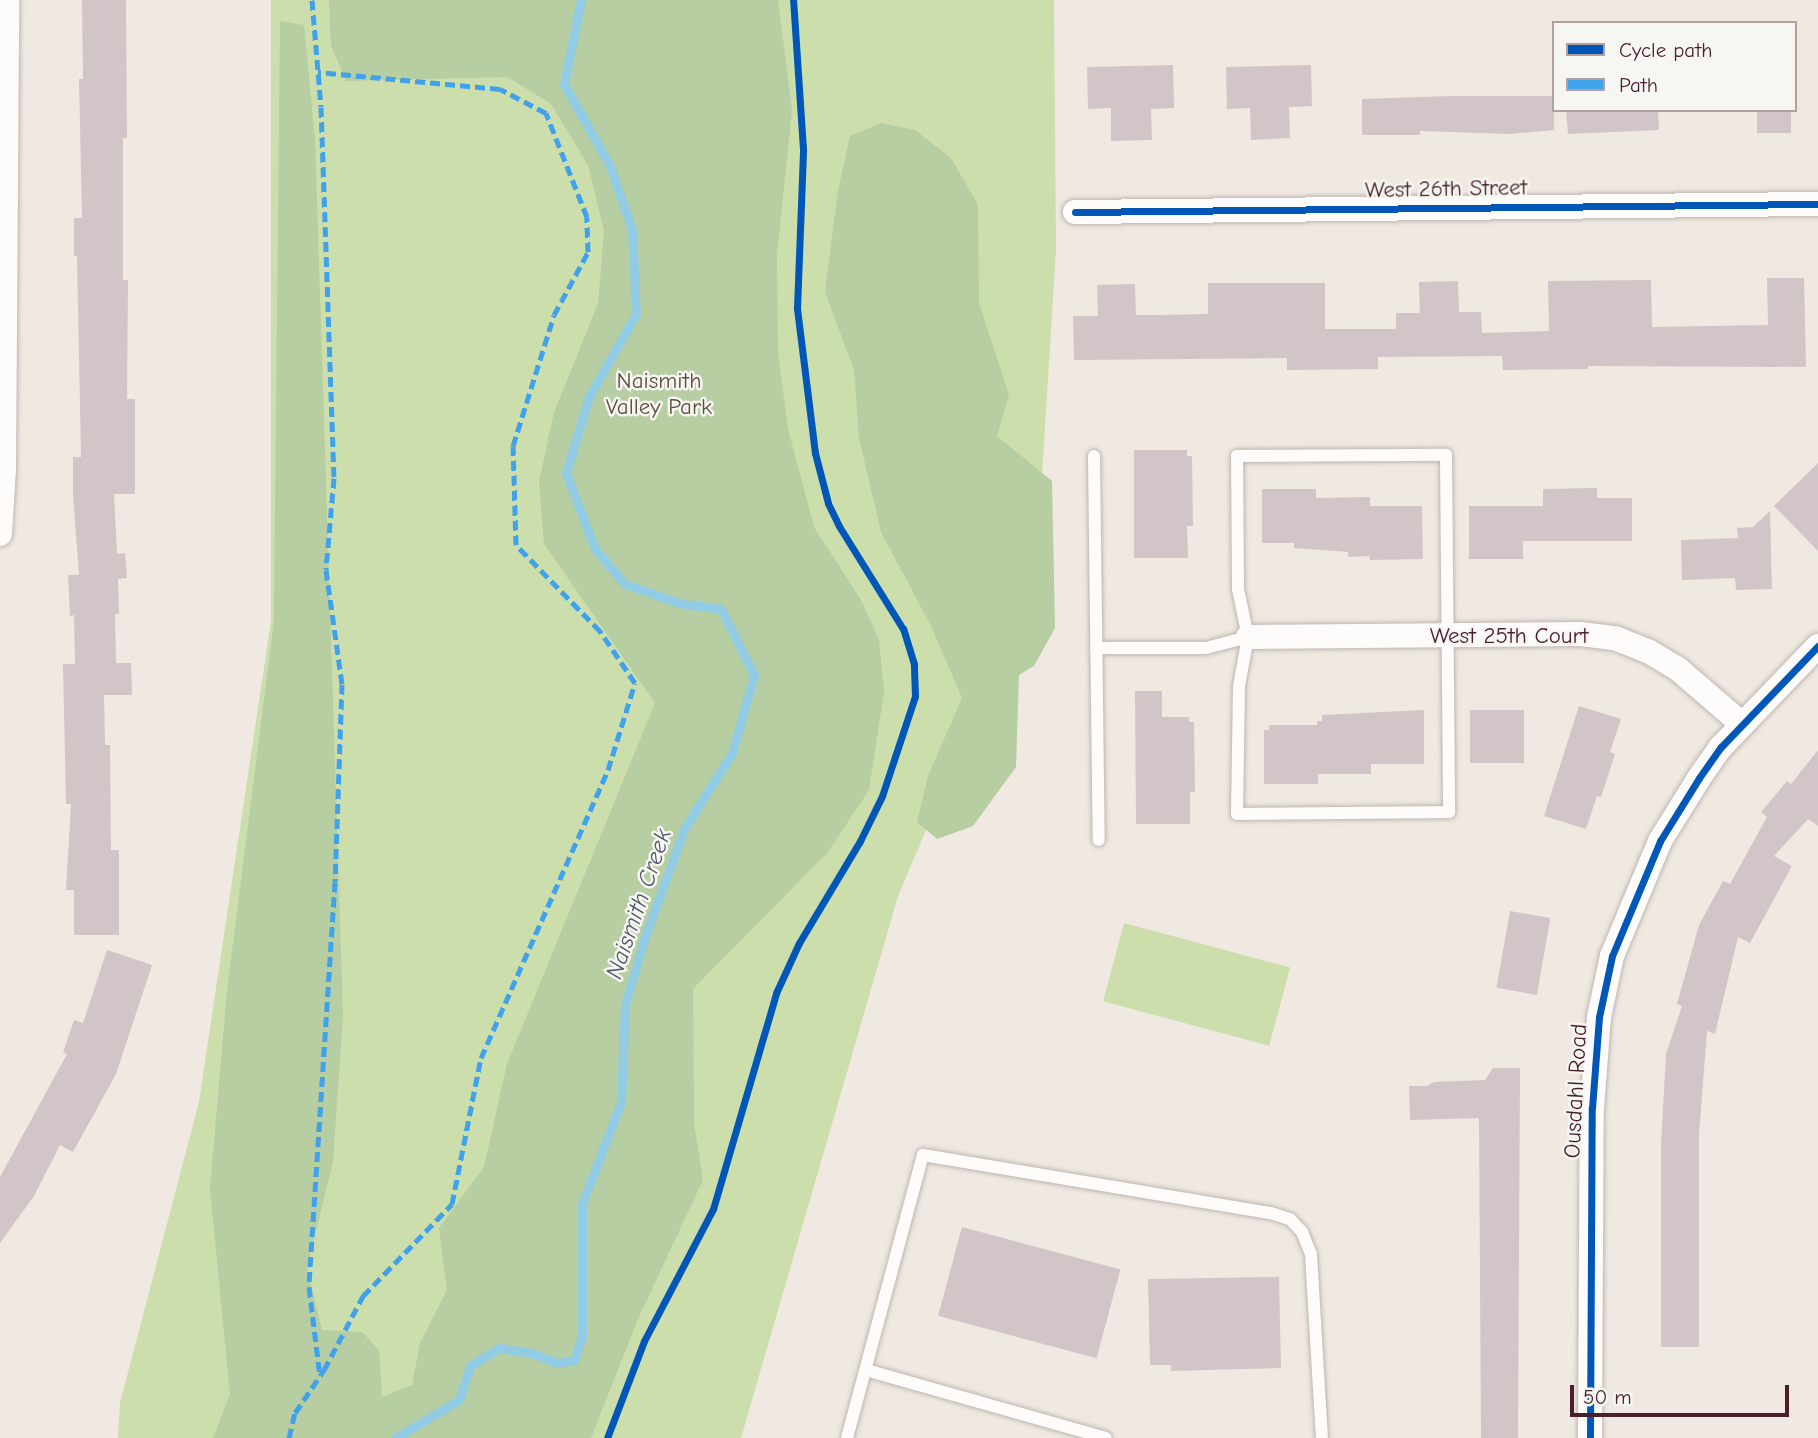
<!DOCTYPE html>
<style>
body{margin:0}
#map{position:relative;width:1818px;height:1438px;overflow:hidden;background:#efe9e1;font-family:"Comic Neue",sans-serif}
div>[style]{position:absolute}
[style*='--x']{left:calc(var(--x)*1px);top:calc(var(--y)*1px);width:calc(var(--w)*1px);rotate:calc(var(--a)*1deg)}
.green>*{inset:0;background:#cbdeac;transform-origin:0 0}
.forest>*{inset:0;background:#b7cda2}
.stream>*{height:9px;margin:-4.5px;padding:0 4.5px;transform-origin:4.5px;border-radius:4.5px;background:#92cce4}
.building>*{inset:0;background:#d1c5c8;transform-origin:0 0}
.roads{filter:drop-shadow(0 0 2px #bfb6b2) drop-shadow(0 0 2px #bfb6b2)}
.service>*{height:12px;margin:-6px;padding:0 6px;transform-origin:6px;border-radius:6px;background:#fdfcfa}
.minor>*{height:24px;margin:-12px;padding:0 12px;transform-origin:12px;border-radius:12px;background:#fdfcfa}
.quiet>*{height:5px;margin-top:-2.5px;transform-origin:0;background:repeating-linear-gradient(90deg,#40a2eb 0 10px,transparent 0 15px)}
.cycleway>*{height:7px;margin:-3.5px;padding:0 3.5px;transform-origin:3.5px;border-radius:3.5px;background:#0057b8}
span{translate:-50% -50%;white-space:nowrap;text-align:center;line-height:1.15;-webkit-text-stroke:5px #f6f6f2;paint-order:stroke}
.street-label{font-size:23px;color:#4a1f2b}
.park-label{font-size:23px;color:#634c40}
.water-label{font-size:24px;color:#55576c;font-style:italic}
.legend{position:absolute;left:1552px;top:21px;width:245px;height:91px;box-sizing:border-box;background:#f6f6f2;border:2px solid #b1a0a2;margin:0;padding:9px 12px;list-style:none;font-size:21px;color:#4a1f2b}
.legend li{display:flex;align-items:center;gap:14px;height:35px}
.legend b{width:35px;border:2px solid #b1a0a2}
.scale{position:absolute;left:1570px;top:1385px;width:219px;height:32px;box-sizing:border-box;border:4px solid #4a1f2b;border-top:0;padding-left:9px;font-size:21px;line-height:24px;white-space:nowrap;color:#4a1f2b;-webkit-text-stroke:5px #f6f6f2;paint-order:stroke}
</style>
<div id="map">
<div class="green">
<i style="clip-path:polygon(271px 0,1054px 0,1056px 250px,1036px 571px,898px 896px,741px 1438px,118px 1438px,120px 1403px,199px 1102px,271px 621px)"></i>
<i style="left:1124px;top:923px;width:172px;height:81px;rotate:15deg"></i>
</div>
<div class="forest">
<i style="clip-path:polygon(329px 0,778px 0,792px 110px,777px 254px,778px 352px,788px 429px,814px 527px,861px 600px,879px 640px,884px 692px,869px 790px,828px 852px,693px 989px,694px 1123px,703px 1180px,638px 1319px,591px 1438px,213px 1438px,230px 1394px,210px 1189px,227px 991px,274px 621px,280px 21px,304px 25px,315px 139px,343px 1015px,333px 1162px,307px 1268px,322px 1330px,362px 1332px,379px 1350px,382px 1397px,412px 1385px,420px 1343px,447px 1290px,439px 1228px,484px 1167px,507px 1064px,655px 703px,544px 544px,539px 482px,554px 412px,598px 304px,604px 231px,588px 165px,551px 104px,507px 77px,346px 81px,331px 45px)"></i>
<i style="clip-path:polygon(881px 123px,915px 130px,951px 158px,978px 205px,979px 303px,1009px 395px,997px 436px,1052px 481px,1055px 628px,1034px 666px,1019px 675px,1016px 767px,973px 826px,937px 839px,917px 822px,928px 776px,962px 698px,931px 626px,881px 532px,859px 438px,854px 370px,825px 292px,838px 191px,850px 136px)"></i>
</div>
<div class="stream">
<i style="--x:395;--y:1438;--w:74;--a:-30.7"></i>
<i style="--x:459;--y:1400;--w:36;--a:-72"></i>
<i style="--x:470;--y:1366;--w:34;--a:-32"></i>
<i style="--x:499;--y:1348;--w:33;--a:9"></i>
<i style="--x:532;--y:1353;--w:27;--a:22"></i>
<i style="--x:557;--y:1363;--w:17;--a:-10"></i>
<i style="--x:574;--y:1360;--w:25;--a:-72"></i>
<i style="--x:582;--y:1336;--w:132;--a:-90"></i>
<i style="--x:582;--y:1204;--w:109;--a:-69.1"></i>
<i style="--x:621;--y:1102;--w:98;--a:-87.7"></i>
<i style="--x:625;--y:1004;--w:73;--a:-73.3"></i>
<i style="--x:646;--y:934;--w:112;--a:-70.1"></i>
<i style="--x:684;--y:829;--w:90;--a:-57.7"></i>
<i style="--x:732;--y:753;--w:81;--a:-74.2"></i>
<i style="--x:754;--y:675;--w:74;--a:-116.6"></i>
<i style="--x:721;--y:609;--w:42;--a:-171.9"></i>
<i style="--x:679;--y:603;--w:57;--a:-160.6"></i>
<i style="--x:625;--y:584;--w:46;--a:-130.6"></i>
<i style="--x:595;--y:549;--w:81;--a:-110.9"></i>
<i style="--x:566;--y:473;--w:80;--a:-73.4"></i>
<i style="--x:589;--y:396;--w:95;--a:-60.2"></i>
<i style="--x:636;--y:314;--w:84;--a:-92.7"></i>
<i style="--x:632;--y:230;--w:68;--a:-109"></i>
<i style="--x:610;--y:166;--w:94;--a:-119.3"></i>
<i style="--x:564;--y:84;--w:86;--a:-78.6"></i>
</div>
<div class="building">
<i style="clip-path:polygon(82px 0,126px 0,127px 138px,123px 138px,123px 280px,128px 280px,127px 399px,135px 399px,135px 494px,114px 494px,117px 554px,125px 553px,127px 578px,118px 579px,119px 614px,115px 614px,116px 663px,131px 663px,132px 695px,104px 695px,105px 745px,110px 745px,111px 850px,119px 850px,119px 935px,74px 935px,74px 890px,66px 890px,71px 804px,66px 804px,63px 664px,75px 664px,74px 615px,70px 616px,68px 575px,79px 575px,73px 494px,73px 457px,81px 457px,77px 256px,74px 256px,74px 218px,82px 218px,79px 79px,83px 79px)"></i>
<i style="clip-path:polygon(1173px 65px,1174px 108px,1151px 109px,1152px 140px,1111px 141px,1111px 108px,1088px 109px,1087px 67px)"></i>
<i style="clip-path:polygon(1311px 65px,1312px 106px,1289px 107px,1290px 138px,1251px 140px,1250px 108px,1227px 109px,1226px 67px)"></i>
<i style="clip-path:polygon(1450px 96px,1554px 96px,1554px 130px,1509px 134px,1420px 131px,1420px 135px,1362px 135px,1362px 99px)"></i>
<i style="clip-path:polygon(1566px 110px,1658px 110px,1659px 130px,1568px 134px)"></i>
<i style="left:1757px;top:110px;width:34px;height:23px"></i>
<i style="clip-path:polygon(1767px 278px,1804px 278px,1806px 367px,1588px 366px,1588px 369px,1503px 370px,1502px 356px,1378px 357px,1378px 369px,1287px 370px,1287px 358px,1074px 360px,1073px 316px,1098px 316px,1097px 285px,1135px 284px,1136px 315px,1160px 315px,1208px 314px,1208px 283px,1325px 283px,1325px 329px,1396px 329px,1396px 313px,1420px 313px,1419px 282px,1458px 281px,1459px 312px,1481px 312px,1482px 333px,1549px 331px,1548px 281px,1651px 280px,1652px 327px,1768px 325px)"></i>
<i style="clip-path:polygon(1134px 450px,1187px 450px,1187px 456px,1192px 456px,1193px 526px,1187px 526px,1188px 558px,1134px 558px)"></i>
<i style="clip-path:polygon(1818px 463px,1818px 551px,1774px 506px)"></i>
<i style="clip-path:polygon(1597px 488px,1597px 498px,1632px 498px,1632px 541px,1523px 541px,1523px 559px,1469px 559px,1469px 506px,1543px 506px,1543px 489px)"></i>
<i style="clip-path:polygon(1262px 489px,1316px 489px,1316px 498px,1370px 497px,1370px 506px,1422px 506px,1423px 559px,1370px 560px,1369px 556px,1348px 557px,1348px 552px,1294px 548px,1294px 543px,1262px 543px)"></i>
<i style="clip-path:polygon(1770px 511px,1772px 589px,1736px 590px,1735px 578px,1682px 580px,1681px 540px,1738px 538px,1737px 528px,1753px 527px)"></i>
<i style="clip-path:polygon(1135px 691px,1162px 691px,1162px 717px,1189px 717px,1189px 722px,1194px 722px,1195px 792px,1190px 792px,1190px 824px,1136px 824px)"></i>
<i style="clip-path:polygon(1579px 706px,1621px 719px,1610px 752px,1615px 754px,1601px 797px,1597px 796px,1586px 829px,1544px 816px)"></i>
<i style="clip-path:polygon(1424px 710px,1424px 764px,1371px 764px,1371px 774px,1318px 774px,1318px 784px,1264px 784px,1264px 730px,1269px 730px,1269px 725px,1317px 725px,1317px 721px,1322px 721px,1322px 715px)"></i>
<i style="left:1470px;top:710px;width:54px;height:53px"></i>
<i style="clip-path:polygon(1818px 750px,1818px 826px,1808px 819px,1774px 856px,1792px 866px,1750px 943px,1738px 937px,1715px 1034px,1707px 1031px,1699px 1135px,1699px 1347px,1661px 1347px,1661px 1145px,1666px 1054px,1682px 1006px,1677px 1004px,1699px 925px,1723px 881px,1730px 884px,1767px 817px,1761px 812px,1787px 781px,1791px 784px)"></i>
<i style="left:1510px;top:911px;width:41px;height:78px;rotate:10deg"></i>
<i style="clip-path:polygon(107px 950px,152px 965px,116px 1074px,73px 1152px,60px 1145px,34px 1196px,0 1243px,0 1177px,67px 1054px,63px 1052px,74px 1020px,83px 1023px)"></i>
<i style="clip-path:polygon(1493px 1068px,1520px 1068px,1518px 1438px,1481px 1438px,1479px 1118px,1410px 1120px,1409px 1086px,1427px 1086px,1434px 1082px,1485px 1080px)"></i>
<i style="left:962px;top:1227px;width:164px;height:92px;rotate:15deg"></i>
<i style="clip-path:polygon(1279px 1277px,1281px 1368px,1171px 1371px,1171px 1365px,1150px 1365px,1148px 1279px)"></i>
</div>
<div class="roads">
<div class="service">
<i style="--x:1446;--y:455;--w:357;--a:89.5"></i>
<i style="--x:1449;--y:812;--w:212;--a:179.5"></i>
<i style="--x:1237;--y:814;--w:128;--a:-89.1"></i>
<i style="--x:1239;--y:686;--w:50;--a:-79.6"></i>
<i style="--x:1248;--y:637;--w:49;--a:-101.8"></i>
<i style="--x:1238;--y:589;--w:133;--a:-90.4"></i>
<i style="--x:1237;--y:456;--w:209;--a:-0.3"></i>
<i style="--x:1094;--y:456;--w:384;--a:89.3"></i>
<i style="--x:1096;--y:648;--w:110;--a:0"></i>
<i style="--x:1206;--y:648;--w:43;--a:-14.7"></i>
<i style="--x:866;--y:1370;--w:249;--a:15.8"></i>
<i style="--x:847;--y:1438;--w:293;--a:-75"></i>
<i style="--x:923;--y:1155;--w:353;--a:9.5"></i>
<i style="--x:1271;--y:1213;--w:20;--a:18"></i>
<i style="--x:1290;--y:1219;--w:18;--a:47"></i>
<i style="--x:1302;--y:1232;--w:24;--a:68"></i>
<i style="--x:1311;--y:1254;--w:184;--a:86.6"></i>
</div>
<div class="minor">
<i style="--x:1075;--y:212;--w:743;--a:-0.62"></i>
<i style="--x:0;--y:534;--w:65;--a:-86.5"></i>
<i style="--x:4;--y:469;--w:469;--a:-89.6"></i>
<i style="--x:1248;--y:637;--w:332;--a:-0.5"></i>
<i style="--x:1580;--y:634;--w:35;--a:7"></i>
<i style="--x:1615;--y:638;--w:35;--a:22"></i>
<i style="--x:1648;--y:651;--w:35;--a:31"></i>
<i style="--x:1678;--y:669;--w:84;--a:40.7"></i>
<i style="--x:1590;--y:1438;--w:330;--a:-89.7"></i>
<i style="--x:1592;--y:1108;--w:91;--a:-85.6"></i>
<i style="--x:1599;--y:1017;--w:62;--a:-78"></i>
<i style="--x:1612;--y:956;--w:125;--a:-67.3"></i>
<i style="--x:1660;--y:841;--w:74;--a:-58.2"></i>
<i style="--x:1699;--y:778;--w:38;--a:-55"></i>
<i style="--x:1721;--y:747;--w:140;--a:-46.2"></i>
</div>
</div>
<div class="quiet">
<i style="--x:312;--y:0;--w:107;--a:85.2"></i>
<i style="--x:321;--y:107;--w:371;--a:88"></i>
<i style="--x:334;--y:478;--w:92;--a:95"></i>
<i style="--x:326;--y:570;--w:115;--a:82"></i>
<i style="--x:342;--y:684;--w:198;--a:92"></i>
<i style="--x:335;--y:882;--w:406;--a:93.7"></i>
<i style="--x:309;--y:1287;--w:90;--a:83"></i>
<i style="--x:289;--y:1438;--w:26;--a:-77"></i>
<i style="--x:295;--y:1413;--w:52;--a:-56"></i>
<i style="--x:324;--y:1370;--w:84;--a:-62.2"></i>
<i style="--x:363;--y:1296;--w:128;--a:-45.9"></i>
<i style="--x:452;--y:1204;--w:149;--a:-78.8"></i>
<i style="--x:481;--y:1058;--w:315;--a:-66.2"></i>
<i style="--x:608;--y:770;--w:91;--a:-72.8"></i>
<i style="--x:635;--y:683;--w:63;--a:-123.9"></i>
<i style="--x:600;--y:631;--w:120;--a:-134.3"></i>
<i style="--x:516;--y:545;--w:99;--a:-91.7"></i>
<i style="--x:513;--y:446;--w:137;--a:-72.6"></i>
<i style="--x:554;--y:315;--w:72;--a:-61.6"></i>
<i style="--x:588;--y:252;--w:35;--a:-92"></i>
<i style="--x:587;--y:217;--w:112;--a:-111.5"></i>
<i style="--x:546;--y:113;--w:52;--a:-152.4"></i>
<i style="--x:500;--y:89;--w:183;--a:-174.7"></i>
</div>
<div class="cycleway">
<i style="--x:1075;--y:212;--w:743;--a:-0.62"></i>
<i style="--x:607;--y:1438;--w:104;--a:-69.1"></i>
<i style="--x:644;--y:1341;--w:149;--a:-62.4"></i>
<i style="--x:713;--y:1209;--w:225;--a:-73.7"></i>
<i style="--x:776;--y:993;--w:55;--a:-65.3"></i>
<i style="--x:799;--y:943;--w:119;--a:-59.1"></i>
<i style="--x:860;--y:841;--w:50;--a:-63.9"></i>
<i style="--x:882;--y:796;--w:105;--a:-71.7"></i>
<i style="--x:915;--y:696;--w:32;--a:-92"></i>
<i style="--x:914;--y:664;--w:37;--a:-107"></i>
<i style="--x:903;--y:629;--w:121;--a:-121.9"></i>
<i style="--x:839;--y:526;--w:25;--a:-116"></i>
<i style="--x:828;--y:503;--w:52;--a:-104.6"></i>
<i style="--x:815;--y:453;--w:146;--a:-97.1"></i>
<i style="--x:797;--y:308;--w:159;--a:-87.8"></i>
<i style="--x:803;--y:149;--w:149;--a:-93.8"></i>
<i style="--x:1590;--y:1438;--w:330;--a:-89.7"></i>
<i style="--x:1592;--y:1108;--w:91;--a:-85.6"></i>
<i style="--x:1599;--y:1017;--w:62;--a:-78"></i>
<i style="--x:1612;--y:956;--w:125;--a:-67.3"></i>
<i style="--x:1660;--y:841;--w:74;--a:-58.2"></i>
<i style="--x:1699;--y:778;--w:38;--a:-55"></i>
<i style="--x:1721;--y:747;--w:140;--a:-46.2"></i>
</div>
<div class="street-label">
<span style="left:1446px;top:189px;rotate:-1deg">West 26th Street</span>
<span style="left:1509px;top:636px">West 25th Court</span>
<span style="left:1576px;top:1091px;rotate:-87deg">Ousdahl Road</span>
</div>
<div class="park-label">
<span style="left:659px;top:394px">Naismith<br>Valley Park</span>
</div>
<div class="water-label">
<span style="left:639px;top:904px;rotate:-71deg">Naismith Creek</span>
</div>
<ul class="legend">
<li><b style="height:9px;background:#0057b8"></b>Cycle path</li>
<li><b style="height:9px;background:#40a2eb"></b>Path</li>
</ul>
<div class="scale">50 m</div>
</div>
